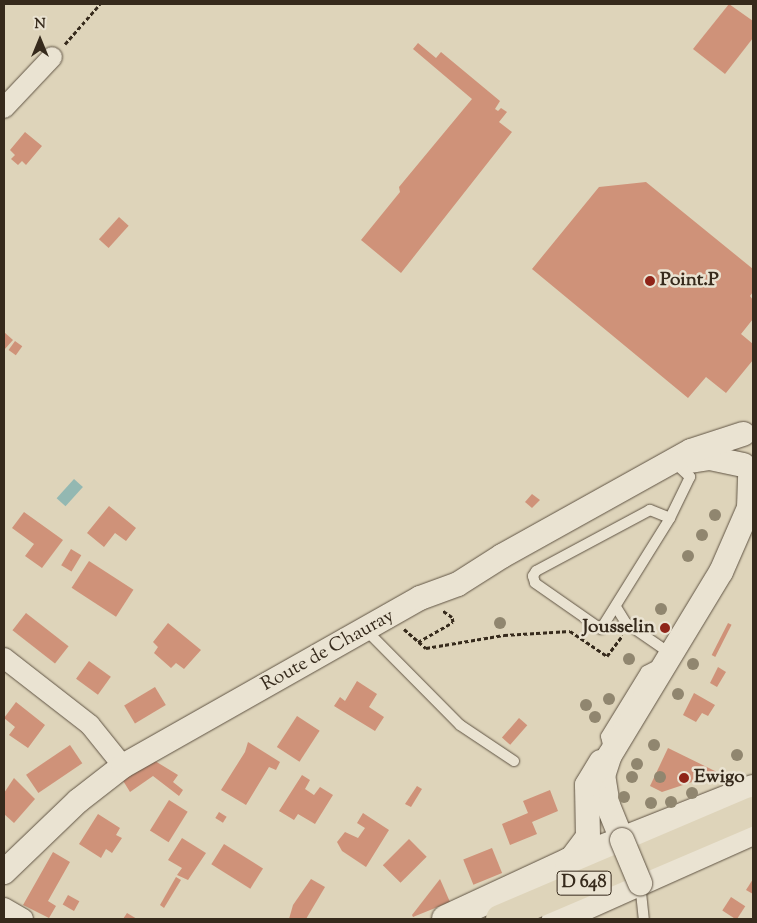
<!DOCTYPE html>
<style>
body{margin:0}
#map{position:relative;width:757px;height:923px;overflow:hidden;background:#ded4ba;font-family:"Sorts Mill Goudy",serif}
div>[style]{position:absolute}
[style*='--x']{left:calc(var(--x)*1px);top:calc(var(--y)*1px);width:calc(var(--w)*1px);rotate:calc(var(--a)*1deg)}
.water>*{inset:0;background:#93b8b2;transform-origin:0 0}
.building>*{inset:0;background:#cf9279;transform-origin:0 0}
.path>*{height:3px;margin-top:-1.5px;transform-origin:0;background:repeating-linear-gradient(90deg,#362a1c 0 4px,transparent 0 6.5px)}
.roads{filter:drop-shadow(0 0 1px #605444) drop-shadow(0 0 1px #605444)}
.service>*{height:10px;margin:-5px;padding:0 5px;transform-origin:5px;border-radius:5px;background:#eae3d2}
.minor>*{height:20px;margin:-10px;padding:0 10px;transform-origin:10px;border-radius:10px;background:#eae3d2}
.tertiary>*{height:24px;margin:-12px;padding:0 12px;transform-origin:12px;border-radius:12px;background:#eae3d2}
.secondary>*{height:28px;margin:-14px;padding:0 14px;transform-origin:14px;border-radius:14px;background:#eae3d2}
.primary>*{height:28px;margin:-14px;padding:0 14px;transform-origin:14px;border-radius:14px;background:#ded4ba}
.bridges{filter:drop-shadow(0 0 1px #605444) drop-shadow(0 0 1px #605444)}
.tertiary-bridge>*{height:24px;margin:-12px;padding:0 12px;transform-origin:12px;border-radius:12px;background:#eae3d2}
.trees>*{width:12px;height:12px;margin:-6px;border-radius:50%;background:#90866f}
.dots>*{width:14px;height:14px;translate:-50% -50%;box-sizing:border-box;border:2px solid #eae3d2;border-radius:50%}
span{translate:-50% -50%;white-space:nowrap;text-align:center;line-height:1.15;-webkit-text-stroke:5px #eae3d2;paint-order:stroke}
.shield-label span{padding:1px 4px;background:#eae3d2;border:1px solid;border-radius:4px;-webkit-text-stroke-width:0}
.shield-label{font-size:18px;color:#362a1c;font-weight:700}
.poi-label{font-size:19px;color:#362a1c;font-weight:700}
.left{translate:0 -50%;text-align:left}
.right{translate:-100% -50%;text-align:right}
.street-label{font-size:19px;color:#362a1c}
.frame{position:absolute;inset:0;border:5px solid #362a1c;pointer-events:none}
.north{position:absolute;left:15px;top:15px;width:50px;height:50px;-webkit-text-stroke:4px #eae3d2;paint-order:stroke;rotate:0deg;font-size:14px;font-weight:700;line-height:20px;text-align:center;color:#362a1c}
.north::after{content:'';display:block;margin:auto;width:18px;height:22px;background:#362a1c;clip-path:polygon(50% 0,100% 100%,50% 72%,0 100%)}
</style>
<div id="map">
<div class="water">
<i style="left:74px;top:479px;width:12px;height:26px;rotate:42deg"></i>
</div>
<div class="building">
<i style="clip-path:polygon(729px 4px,753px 21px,753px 38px,725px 74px,693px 49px)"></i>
<i style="clip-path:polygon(418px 43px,436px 58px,441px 52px,500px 101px,495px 109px,498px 111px,501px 108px,507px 112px,499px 122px,512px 132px,401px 273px,361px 240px,400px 192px,399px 187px,472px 99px,413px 49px)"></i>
<i style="clip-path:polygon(25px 132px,42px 146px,26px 165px,22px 161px,18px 165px,11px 159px,15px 155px,10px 150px)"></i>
<i style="clip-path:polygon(646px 182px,753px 269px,753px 292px,750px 296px,753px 300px,753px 319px,741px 334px,753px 344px,753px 360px,726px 393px,706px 377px,688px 398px,532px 269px,599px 187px)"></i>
<i style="left:119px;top:217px;width:13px;height:30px;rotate:42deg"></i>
<i style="clip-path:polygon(4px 332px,13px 340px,4px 350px)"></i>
<i style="left:15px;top:341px;width:9px;height:11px;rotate:36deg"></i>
<i style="clip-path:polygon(532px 494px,540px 500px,532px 508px,525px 502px)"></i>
<i style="clip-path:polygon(109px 506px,136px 528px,126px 541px,115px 533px,104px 547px,87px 533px)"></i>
<i style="clip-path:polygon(24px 512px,63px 540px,42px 568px,25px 556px,34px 544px,12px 528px)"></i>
<i style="left:71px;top:549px;width:12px;height:19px;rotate:31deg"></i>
<i style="left:89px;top:561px;width:53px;height:32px;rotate:33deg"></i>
<i style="left:26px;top:613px;width:54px;height:22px;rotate:38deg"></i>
<i style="clip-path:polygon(168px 623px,201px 650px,184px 669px,176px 663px,171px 668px,154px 653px,158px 647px,153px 642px)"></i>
<i style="left:728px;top:623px;width:4px;height:36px;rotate:27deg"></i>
<i style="left:89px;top:661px;width:27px;height:22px;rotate:36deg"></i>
<i style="clip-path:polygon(718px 667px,726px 672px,717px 687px,710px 683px)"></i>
<i style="clip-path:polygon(357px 681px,377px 694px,369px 707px,384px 717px,375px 731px,334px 706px,340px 697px,345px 701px)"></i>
<i style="left:155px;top:687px;width:21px;height:36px;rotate:59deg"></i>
<i style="clip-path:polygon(694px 693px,715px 705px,708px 716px,702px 713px,696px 722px,683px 715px)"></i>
<i style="clip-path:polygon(16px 702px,45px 725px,28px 748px,9px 735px,15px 727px,4px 718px)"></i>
<i style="left:297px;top:716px;width:27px;height:37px;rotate:33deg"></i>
<i style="left:519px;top:718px;width:11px;height:26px;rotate:41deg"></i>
<i style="clip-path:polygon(248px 742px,280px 762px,276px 770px,269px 767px,246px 805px,221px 790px,245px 752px)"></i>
<i style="left:70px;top:745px;width:22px;height:53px;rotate:56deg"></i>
<i style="clip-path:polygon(668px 748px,719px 773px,662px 792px,650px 786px)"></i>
<i style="clip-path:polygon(155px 761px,178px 775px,173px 782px,183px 790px,179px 796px,153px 776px,130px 792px,122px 779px)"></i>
<i style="clip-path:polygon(302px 775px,310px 780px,305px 789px,314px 795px,320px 787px,333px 795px,315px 824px,298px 814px,294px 820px,279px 811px)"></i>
<i style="clip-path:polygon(14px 778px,35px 799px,14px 823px,4px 814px,4px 793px)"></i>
<i style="clip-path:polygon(417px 786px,422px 789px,411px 807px,405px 804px)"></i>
<i style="clip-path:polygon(550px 790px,558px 811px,532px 822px,537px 834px,510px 845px,502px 824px,528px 813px,523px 801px)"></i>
<i style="left:169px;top:800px;width:22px;height:36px;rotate:32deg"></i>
<i style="left:219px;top:812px;width:9px;height:7px;rotate:32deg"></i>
<i style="clip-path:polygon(363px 813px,389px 830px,366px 867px,342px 851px,337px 842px,345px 832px,358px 838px,365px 828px,357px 823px)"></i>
<i style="clip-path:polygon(98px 814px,120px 828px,116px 835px,122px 838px,112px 853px,106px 849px,101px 858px,79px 844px)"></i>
<i style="clip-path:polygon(182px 838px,206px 853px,188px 880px,177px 875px,182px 868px,168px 860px)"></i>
<i style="left:409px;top:839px;width:25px;height:37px;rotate:45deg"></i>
<i style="left:224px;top:844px;width:46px;height:24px;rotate:32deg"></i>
<i style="left:492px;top:848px;width:27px;height:31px;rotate:68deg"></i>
<i style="clip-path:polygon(53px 852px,70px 862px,48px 901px,56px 906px,49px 918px,23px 905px)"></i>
<i style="clip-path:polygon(176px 877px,181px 880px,164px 908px,160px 905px)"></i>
<i style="clip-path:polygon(311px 879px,325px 887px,306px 919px,289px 919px,293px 905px)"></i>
<i style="clip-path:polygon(440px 879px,450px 902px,413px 917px,412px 915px)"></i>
<i style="clip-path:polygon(753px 879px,753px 894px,746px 890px)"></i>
<i style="left:68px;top:895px;width:13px;height:11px;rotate:29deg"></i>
<i style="left:731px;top:897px;width:17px;height:16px;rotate:33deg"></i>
<i style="clip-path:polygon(127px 913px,137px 919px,123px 919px)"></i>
</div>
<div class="path">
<i style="--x:65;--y:44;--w:53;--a:-48.8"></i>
<i style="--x:404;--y:629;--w:29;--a:41"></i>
<i style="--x:426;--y:648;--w:79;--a:-9.5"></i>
<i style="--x:504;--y:635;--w:66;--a:-3.5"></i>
<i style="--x:570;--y:631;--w:45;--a:34"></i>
<i style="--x:607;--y:656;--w:26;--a:-53"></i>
<i style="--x:418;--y:642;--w:40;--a:-29.7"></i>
<i style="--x:453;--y:622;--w:5;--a:-101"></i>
<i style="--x:452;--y:617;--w:11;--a:-146"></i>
</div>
<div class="roads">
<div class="service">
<i style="--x:670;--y:518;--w:22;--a:-158"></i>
<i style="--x:650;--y:510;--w:129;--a:151.8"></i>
<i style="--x:536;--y:571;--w:6;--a:121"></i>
<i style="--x:533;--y:576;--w:7;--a:74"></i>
<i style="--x:535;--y:583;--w:80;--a:34.9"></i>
<i style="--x:601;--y:629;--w:131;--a:-58.1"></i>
<i style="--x:670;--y:518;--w:46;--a:-64"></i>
<i style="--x:690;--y:477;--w:18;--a:-137"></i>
<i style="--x:616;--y:607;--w:19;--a:58"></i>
<i style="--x:626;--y:623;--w:55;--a:34.6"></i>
<i style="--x:366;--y:630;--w:134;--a:45.3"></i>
<i style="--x:460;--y:725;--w:65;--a:33.7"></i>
<i style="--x:609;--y:749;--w:13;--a:-103"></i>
<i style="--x:606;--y:736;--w:76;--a:-58.4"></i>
<i style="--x:646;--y:671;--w:16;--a:-27"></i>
<i style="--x:640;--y:883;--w:36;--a:84"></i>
</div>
<div class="minor">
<i style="--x:4;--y:108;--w:70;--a:-46.7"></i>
<i style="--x:4;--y:658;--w:109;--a:37.9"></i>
<i style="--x:90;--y:725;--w:53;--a:51.2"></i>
<i style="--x:4;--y:908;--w:22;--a:30"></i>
</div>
<div class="tertiary">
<i style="--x:684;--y:462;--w:26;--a:-9"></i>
<i style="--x:710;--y:458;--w:34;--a:12"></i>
<i style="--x:622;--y:840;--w:37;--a:-112"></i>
<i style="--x:608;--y:806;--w:30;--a:-99"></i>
<i style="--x:603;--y:776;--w:22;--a:-72"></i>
<i style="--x:610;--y:755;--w:214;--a:-58.8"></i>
<i style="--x:721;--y:572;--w:70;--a:-66.4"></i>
<i style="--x:749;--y:508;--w:36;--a:-88"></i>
<i style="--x:569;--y:862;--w:31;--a:-53"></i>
<i style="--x:588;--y:837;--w:52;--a:-91.1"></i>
<i style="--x:587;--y:785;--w:27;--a:-59"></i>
<i style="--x:4;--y:872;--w:103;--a:-43.8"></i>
<i style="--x:78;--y:801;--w:57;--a:-37.9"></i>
<i style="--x:123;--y:766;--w:341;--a:-29.5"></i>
<i style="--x:420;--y:598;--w:40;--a:-20.2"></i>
<i style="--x:458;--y:584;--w:52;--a:-32.5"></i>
<i style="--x:502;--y:556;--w:216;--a:-29.1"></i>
<i style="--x:691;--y:451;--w:55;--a:-18.1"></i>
</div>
<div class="secondary">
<i style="--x:446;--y:919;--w:136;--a:-24.9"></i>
<i style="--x:569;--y:862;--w:198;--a:-21.6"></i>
<i style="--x:556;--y:919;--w:216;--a:-24.1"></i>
</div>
<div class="primary">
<i style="--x:500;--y:919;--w:275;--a:-23.1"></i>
</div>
</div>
<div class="bridges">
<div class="tertiary-bridge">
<i style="--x:622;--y:840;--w:47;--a:67.3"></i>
</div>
</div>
<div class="trees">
<i style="left:715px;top:515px"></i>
<i style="left:702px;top:535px"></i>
<i style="left:688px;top:556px"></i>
<i style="left:661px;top:609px"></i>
<i style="left:500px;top:623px"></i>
<i style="left:629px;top:659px"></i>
<i style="left:693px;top:664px"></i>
<i style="left:678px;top:694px"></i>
<i style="left:609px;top:699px"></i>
<i style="left:586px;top:705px"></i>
<i style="left:595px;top:717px"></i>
<i style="left:654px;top:745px"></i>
<i style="left:737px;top:755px"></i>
<i style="left:637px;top:764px"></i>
<i style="left:632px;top:777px"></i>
<i style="left:660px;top:777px"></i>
<i style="left:692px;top:793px"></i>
<i style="left:624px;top:797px"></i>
<i style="left:671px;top:802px"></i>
<i style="left:651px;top:803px"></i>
</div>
<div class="dots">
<i style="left:650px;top:281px;background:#8f2418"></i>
<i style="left:665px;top:628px;background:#8f2418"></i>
<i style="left:684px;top:778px;background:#8f2418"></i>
</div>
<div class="shield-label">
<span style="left:584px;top:883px">D 648</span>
</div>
<div class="poi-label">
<span class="left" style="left:660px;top:281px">Point.P</span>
<span class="right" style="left:655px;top:628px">Jousselin</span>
<span class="left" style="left:694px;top:778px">Ewigo</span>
</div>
<div class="street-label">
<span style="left:328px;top:651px;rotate:-29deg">Route de Chauray</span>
</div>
<div class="frame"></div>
<div class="north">N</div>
</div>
